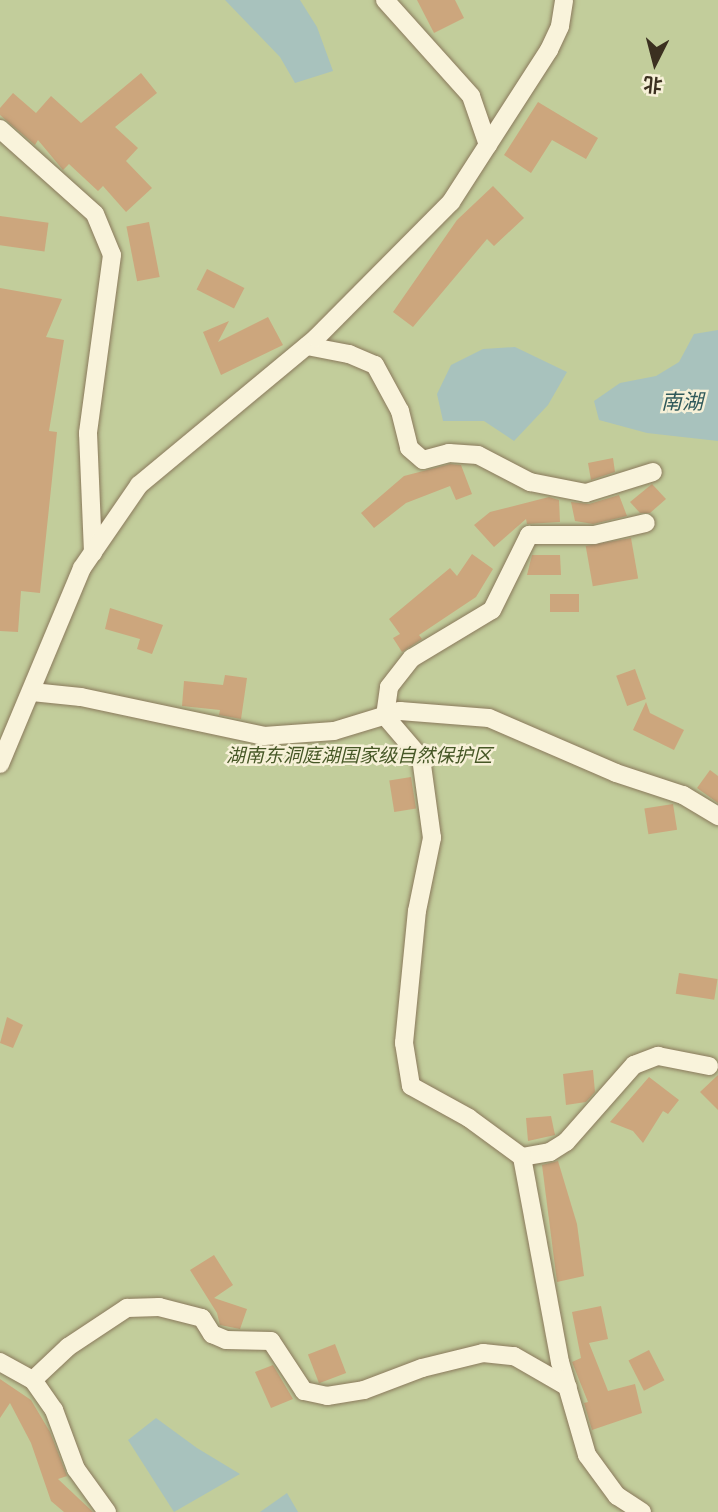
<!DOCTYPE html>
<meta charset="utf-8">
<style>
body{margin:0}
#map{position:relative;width:718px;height:1512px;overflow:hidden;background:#eee7c7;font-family:"Times New Roman","Noto Sans SC",serif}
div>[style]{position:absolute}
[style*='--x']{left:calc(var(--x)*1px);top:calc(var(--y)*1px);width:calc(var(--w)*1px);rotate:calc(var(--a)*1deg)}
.green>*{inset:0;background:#c2cd9b;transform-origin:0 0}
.water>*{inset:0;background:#a8c2bd}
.building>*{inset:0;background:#cca67d;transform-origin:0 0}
.roads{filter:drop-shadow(0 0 2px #8a795c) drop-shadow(0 0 2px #8a795c)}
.minor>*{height:18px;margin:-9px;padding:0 9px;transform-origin:9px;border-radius:9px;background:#f9f3db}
span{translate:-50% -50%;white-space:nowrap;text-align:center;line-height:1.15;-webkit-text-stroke:5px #f6f0d7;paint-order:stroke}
.park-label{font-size:19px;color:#465726;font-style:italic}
.water-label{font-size:21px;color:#2f595a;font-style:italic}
.north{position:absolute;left:620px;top:28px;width:70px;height:70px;-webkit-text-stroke:5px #f6f0d7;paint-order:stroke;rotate:186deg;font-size:19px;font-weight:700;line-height:28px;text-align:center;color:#3b3020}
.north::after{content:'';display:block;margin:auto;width:24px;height:32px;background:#3b3020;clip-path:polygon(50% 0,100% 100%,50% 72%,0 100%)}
</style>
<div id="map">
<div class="green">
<i style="left:0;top:0;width:718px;height:1512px"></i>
</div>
<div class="water">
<i style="clip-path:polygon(225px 0,300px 0,317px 27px,333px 71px,295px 83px,280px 57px)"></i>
<i style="clip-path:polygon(718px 330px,718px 441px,647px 433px,599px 420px,594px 401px,620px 383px,656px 376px,679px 362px,694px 334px)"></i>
<i style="clip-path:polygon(515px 347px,567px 372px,548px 405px,514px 441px,484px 421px,443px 421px,437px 394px,451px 365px,483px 349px)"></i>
<i style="clip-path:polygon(156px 1418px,197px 1448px,240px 1474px,174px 1512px,128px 1440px)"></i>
<i style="clip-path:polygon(287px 1493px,298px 1512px,260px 1512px)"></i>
</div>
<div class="building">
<i style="clip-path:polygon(417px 0,455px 0,464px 18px,434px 33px)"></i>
<i style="clip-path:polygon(141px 73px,157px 93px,115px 127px,138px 148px,126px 161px,152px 188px,126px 212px,103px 186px,98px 191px,69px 164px,63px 170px,38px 140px,35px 145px,0 115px,0 108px,13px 93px,36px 113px,51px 96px,81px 123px)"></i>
<i style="clip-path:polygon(538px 102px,598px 138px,586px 159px,552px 140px,531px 173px,504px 155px)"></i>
<i style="clip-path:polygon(493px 186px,524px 218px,494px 246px,487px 239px,413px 327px,393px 312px,457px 220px)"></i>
<i style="left:0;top:216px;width:49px;height:29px;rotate:8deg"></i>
<i style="left:149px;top:222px;width:56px;height:23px;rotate:79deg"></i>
<i style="left:207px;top:269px;width:42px;height:23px;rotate:27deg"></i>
<i style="clip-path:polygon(0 288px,62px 299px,46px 337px,64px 340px,49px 431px,57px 432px,40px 593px,21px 591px,18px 632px,0 631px)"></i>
<i style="clip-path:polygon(268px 317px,283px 345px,221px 375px,203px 332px,229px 321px,218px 342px)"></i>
<i style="clip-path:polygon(613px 458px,615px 472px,591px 480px,588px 463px)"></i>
<i style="clip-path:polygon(450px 464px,461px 465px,472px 494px,456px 500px,450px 486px,406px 503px,374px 528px,361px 513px,404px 476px)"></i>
<i style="clip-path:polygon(652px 484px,666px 499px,650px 513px,640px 513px,630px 502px)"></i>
<i style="clip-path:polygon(619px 495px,627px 516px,593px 524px,575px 521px,571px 502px,589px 504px)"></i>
<i style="clip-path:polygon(549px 497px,559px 500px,560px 522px,527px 524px,526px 519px,494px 547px,474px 525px,490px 512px)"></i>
<i style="left:631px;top:538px;width:41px;height:46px;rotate:80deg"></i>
<i style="clip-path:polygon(472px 554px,493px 569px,476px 597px,419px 635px,422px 639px,402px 652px,393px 638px,400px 634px,389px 619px,450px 568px,457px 576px)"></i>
<i style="clip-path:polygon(532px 555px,560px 555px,561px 575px,527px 575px)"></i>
<i style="left:550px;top:594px;width:29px;height:18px"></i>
<i style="clip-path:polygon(110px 608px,163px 625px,152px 654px,137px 649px,140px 639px,105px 629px)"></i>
<i style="left:635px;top:669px;width:32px;height:20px;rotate:70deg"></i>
<i style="clip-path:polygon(225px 675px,247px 678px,241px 719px,219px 715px,220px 710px,182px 706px,184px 681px,223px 685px)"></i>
<i style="clip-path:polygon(646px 702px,650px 713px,684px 730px,674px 750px,633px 730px)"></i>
<i style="clip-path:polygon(710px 770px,718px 776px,718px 803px,697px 788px)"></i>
<i style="left:411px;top:777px;width:32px;height:22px;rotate:81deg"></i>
<i style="left:673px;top:804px;width:26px;height:29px;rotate:81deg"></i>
<i style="left:679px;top:973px;width:39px;height:21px;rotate:9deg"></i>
<i style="clip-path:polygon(7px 1017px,23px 1025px,13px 1048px,0 1043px)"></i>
<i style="clip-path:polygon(593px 1070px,595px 1092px,586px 1102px,566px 1105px,563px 1074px)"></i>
<i style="clip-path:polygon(718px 1075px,718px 1110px,700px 1092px)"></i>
<i style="clip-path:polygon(649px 1077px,679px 1100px,668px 1114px,663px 1111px,643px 1143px,633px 1131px,610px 1122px)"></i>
<i style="clip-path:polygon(551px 1116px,555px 1135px,528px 1141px,526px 1118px)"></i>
<i style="clip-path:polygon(558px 1161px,577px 1224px,584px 1276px,557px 1282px,542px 1165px)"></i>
<i style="clip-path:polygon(214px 1255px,233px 1285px,214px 1298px,247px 1309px,240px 1329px,220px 1325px,217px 1313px,190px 1270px)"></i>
<i style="clip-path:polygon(601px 1306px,608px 1339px,589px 1343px,608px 1391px,635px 1384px,642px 1413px,592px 1430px,584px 1403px,588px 1402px,572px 1362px,581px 1358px,572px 1312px)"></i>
<i style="left:335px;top:1344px;width:31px;height:29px;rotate:69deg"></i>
<i style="left:649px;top:1350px;width:34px;height:23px;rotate:63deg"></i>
<i style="clip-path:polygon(273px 1365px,293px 1399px,271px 1408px,255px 1372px)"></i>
<i style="clip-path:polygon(0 1379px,31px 1400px,50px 1432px,67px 1476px,58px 1479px,93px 1512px,64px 1512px,51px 1501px,31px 1443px,10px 1403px,0 1418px)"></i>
</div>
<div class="roads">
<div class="minor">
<i style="--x:385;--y:0;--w:129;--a:48.1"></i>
<i style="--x:471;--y:96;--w:52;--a:70.9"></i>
<i style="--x:0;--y:129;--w:127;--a:41.8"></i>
<i style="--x:95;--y:214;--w:44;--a:67.5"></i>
<i style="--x:112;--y:255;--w:180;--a:97.7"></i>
<i style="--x:88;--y:433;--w:120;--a:87.6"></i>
<i style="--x:307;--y:346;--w:43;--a:10.8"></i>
<i style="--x:349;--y:354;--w:28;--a:23"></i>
<i style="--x:375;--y:365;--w:52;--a:61.5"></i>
<i style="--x:400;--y:411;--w:38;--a:76"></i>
<i style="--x:409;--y:448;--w:18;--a:41"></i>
<i style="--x:423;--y:460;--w:27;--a:-15"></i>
<i style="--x:449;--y:453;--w:29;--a:4"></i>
<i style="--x:478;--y:455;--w:59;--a:27.4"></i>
<i style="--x:530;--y:482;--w:57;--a:11.1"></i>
<i style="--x:586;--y:493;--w:70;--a:-17.4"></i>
<i style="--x:32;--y:692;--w:49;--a:5.8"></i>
<i style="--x:81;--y:697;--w:187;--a:12"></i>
<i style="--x:264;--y:736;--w:70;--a:-4.1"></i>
<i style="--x:334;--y:731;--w:69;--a:-16.9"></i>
<i style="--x:400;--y:711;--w:89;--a:4.5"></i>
<i style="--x:489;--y:718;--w:138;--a:23.4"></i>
<i style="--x:616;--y:773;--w:71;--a:18.2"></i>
<i style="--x:683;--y:795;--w:41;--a:31"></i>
<i style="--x:0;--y:764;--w:212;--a:-67.3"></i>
<i style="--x:82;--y:568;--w:101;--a:-55.5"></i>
<i style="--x:139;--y:485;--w:230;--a:-39.7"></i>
<i style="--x:316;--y:338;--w:192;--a:-45.2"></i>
<i style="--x:451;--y:202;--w:181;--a:-57.2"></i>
<i style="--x:549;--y:50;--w:26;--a:-65"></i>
<i style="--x:560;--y:26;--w:26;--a:-81"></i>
<i style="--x:522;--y:1157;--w:28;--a:-10"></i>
<i style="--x:550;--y:1152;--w:19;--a:-32"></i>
<i style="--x:566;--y:1142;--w:103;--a:-48.6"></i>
<i style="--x:634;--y:1065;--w:26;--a:-21"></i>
<i style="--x:658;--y:1056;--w:52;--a:11.1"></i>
<i style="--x:0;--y:1362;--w:38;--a:29"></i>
<i style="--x:33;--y:1380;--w:37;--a:55"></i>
<i style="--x:54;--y:1410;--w:63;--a:69.6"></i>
<i style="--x:76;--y:1469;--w:53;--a:54.2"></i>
<i style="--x:33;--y:1380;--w:48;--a:-43.3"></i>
<i style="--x:68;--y:1347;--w:71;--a:-33.5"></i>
<i style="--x:127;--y:1308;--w:32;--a:-2"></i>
<i style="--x:159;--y:1307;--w:44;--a:14.3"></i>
<i style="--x:202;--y:1318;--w:19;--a:58"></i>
<i style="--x:212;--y:1334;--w:15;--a:23"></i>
<i style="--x:226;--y:1340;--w:45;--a:1.3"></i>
<i style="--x:271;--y:1341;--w:60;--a:56.6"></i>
<i style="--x:304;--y:1391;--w:24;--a:12"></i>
<i style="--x:327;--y:1396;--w:37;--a:-9"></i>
<i style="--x:364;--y:1390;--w:62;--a:-20.8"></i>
<i style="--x:422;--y:1368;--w:63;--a:-13.8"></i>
<i style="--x:483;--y:1353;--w:31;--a:6"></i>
<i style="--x:514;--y:1356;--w:62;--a:29.9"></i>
<i style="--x:642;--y:1512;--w:30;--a:-147"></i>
<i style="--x:617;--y:1496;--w:51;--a:-126.2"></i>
<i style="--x:587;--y:1455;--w:97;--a:-106.2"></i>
<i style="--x:560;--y:1362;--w:208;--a:-100.5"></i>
<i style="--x:522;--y:1157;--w:66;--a:-143.7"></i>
<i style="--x:469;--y:1118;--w:66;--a:-151.1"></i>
<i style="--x:411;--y:1086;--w:44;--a:-99.2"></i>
<i style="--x:404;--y:1043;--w:133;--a:-84.4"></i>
<i style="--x:417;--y:911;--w:75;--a:-78.4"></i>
<i style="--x:432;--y:838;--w:81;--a:-97.8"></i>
<i style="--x:421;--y:758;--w:55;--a:-130.6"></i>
<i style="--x:385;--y:716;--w:29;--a:-82"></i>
<i style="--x:389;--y:687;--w:37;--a:-52"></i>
<i style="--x:412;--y:658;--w:93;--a:-31"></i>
<i style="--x:492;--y:610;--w:84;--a:-63.7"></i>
<i style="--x:529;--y:535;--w:65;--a:0"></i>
<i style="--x:594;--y:535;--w:53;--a:-13"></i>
</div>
</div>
<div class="park-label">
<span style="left:359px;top:756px">湖南东洞庭湖国家级自然保护区</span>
</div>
<div class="water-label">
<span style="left:682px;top:402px">南湖</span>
</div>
<div class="north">北</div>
</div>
